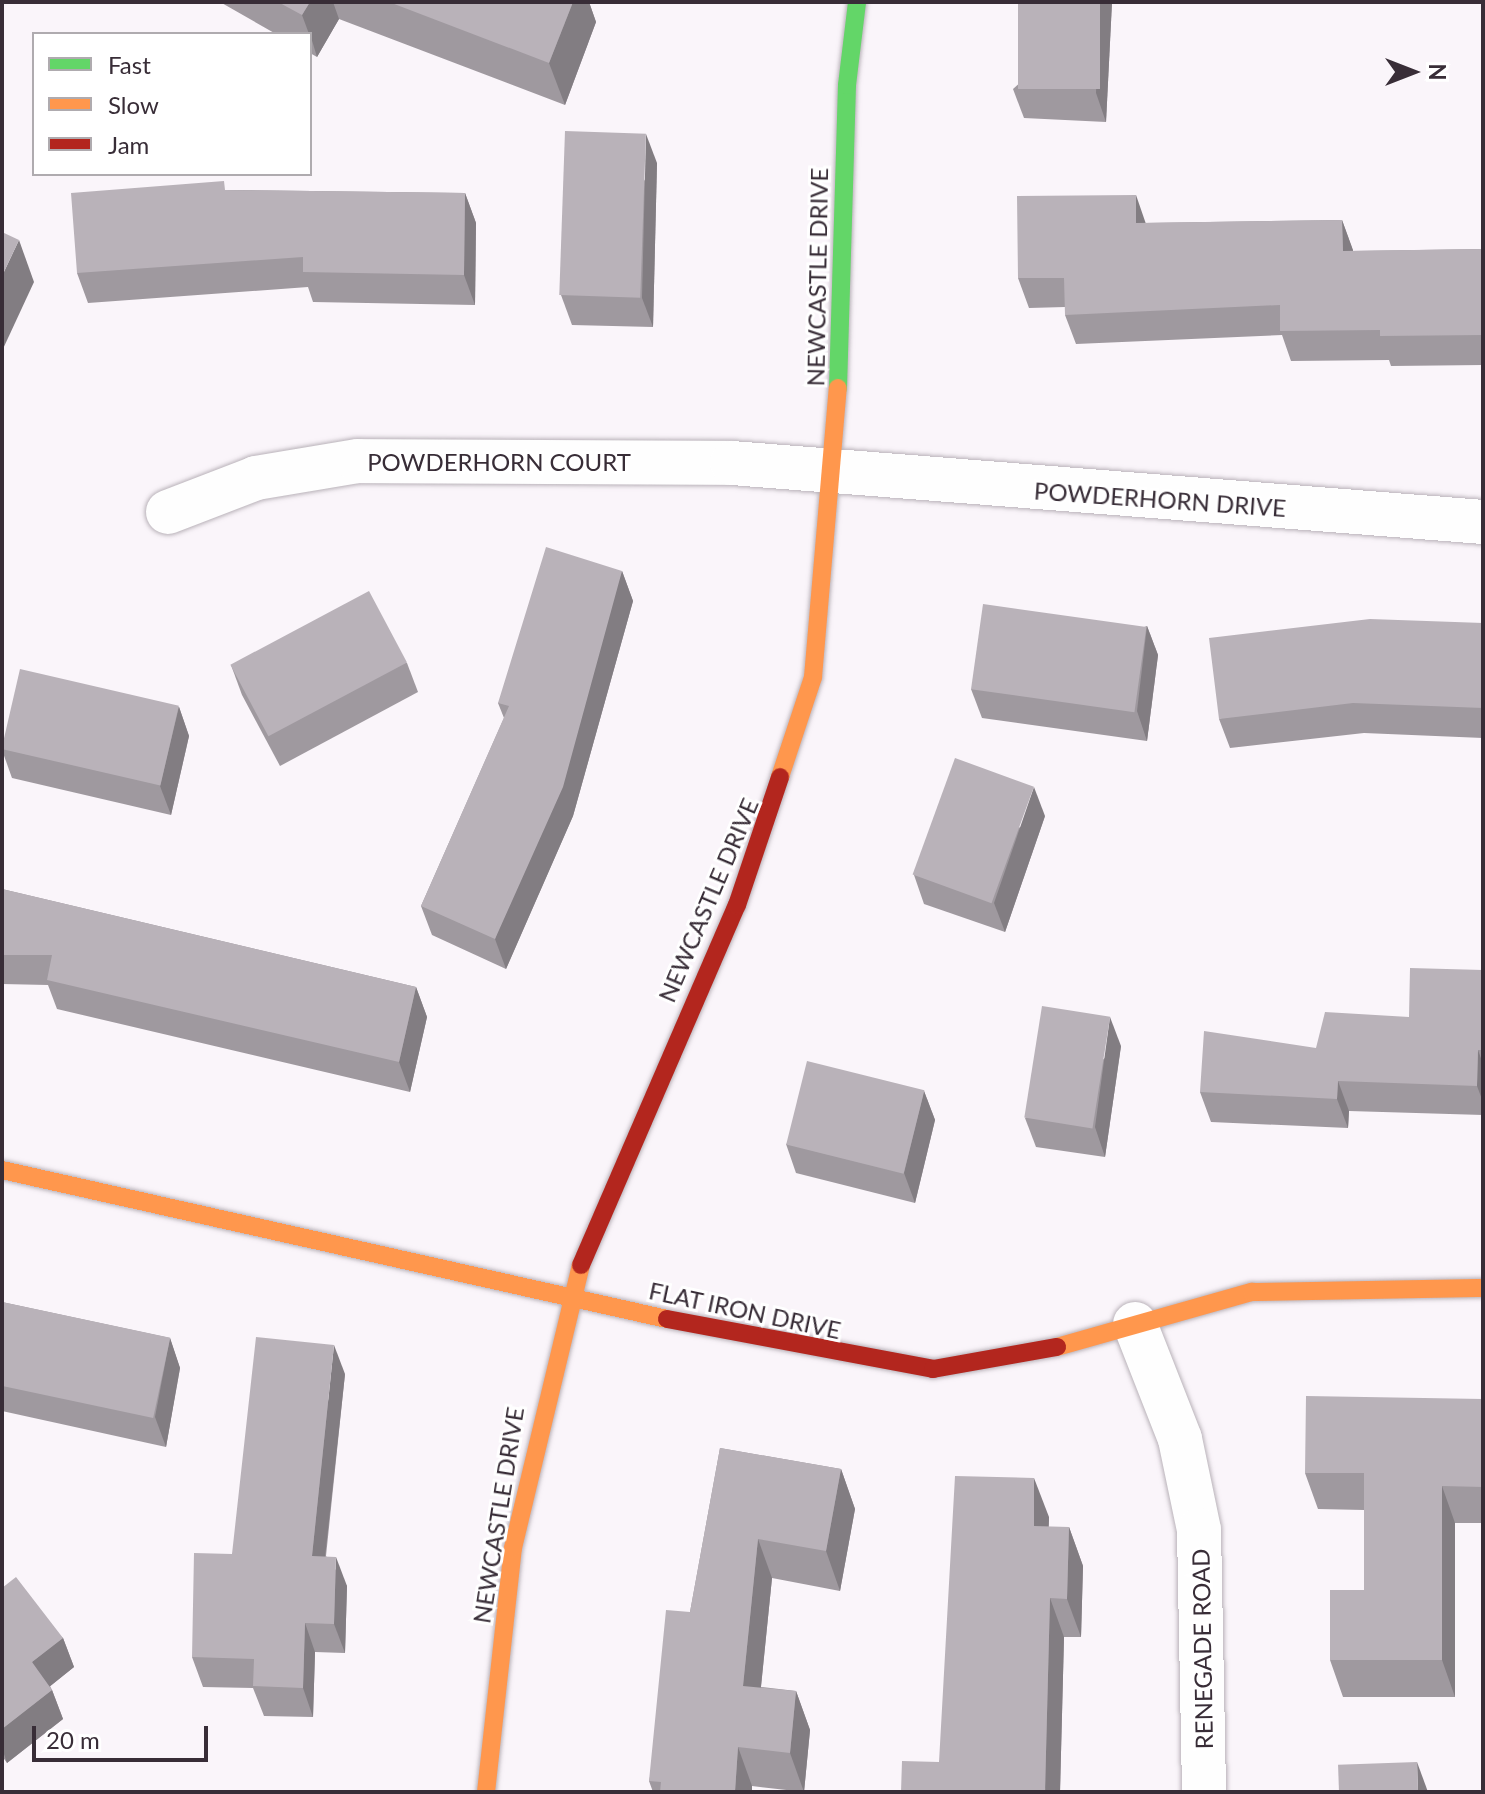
<!DOCTYPE html>
<style>
body{margin:0}
#map{position:relative;width:1485px;height:1794px;overflow:hidden;background:#faf5fa;font-family:Lato,sans-serif}
div>[style]{position:absolute}
[style*='--x']{left:calc(var(--x)*1px);top:calc(var(--y)*1px);width:calc(var(--w)*1px);rotate:calc(var(--a)*1deg)}
.roads{filter:drop-shadow(0 0 2px #b9b2b9) drop-shadow(0 0 2px #b9b2b9)}
.street>*{height:44px;margin:-22px;padding:0 22px;transform-origin:22px;border-radius:22px;background:#fefefe}
.fast>*{height:18px;margin:-9px;padding:0 9px;transform-origin:9px;border-radius:9px;background:#63d668}
.slow>*{height:18px;margin:-9px;padding:0 9px;transform-origin:9px;border-radius:9px;background:#ff974d}
.jam>*{height:18px;margin:-9px;padding:0 9px;transform-origin:9px;border-radius:9px;background:#b3261e}
.wall>*{inset:0;background:#9f999f}
.shaded-wall>*{inset:0;background:#827d82}
.building>*{inset:0;background:#b9b2b9;transform-origin:0 0}
span{translate:-50% -50%;white-space:nowrap;text-align:center;line-height:1.15;-webkit-text-stroke:6px #fff;paint-order:stroke}
.street-label{font-size:24px;color:#382d37}
.frame{position:absolute;inset:0;border:4px solid #382d37;pointer-events:none}
.legend{position:absolute;left:32px;top:32px;width:280px;height:144px;box-sizing:border-box;background:#fff;border:2px solid #afabaf;margin:0;padding:10px 14px;list-style:none;font-size:24px;color:#382d37}
.legend li{display:flex;align-items:center;gap:16px;height:40px}
.legend b{width:40px;border:2px solid #afabaf}
.north{position:absolute;left:1373px;top:32px;width:80px;height:80px;-webkit-text-stroke:6px #fff;paint-order:stroke;rotate:90deg;font-size:22px;font-weight:700;line-height:32px;text-align:center;color:#382d37}
.north::after{content:'';display:block;margin:auto;width:28px;height:36px;background:#382d37;clip-path:polygon(50% 0,100% 100%,50% 72%,0 100%)}
.scale{position:absolute;left:32px;top:1726px;width:176px;height:36px;box-sizing:border-box;border:4px solid #382d37;border-top:0;padding-left:10px;font-size:24px;line-height:28px;white-space:nowrap;color:#382d37;-webkit-text-stroke:6px #fff;paint-order:stroke}
</style>
<div id="map">
<div class="roads">
<div class="street">
<i style="--x:168;--y:512;--w:94;--a:-21.1"></i>
<i style="--x:256;--y:478;--w:103;--a:-9.5"></i>
<i style="--x:358;--y:461;--w:374;--a:0.3"></i>
<i style="--x:732;--y:463;--w:753;--a:4.49"></i>
<i style="--x:1135;--y:1324;--w:123;--a:68.6"></i>
<i style="--x:1180;--y:1439;--w:93;--a:78.2"></i>
<i style="--x:1199;--y:1530;--w:262;--a:88.9"></i>
</div>
<div class="fast">
<i style="--x:838;--y:388;--w:303;--a:-88.3"></i>
<i style="--x:847;--y:85;--w:84;--a:-83.1"></i>
</div>
<div class="slow">
<i style="--x:780;--y:777;--w:105;--a:-71.7"></i>
<i style="--x:813;--y:677;--w:290;--a:-85.1"></i>
<i style="--x:2;--y:1170;--w:681;--a:12.63"></i>
<i style="--x:1057;--y:1347;--w:203;--a:-15.8"></i>
<i style="--x:1252;--y:1292;--w:231;--a:-1"></i>
<i style="--x:486;--y:1792;--w:245;--a:-83.7"></i>
<i style="--x:513;--y:1548;--w:291;--a:-76.5"></i>
</div>
<div class="jam">
<i style="--x:581;--y:1265;--w:392;--a:-66.6"></i>
<i style="--x:737;--y:905;--w:135;--a:-71.4"></i>
<i style="--x:667;--y:1319;--w:271;--a:10.6"></i>
<i style="--x:933;--y:1369;--w:126;--a:-10.1"></i>
</div>
</div>
<div class="wall">
<i style="clip-path:polygon(220px 2px,589px 2px,596px 22px,565px 105px,339px 19px,317px 57px,310px 53px,310px 34px,276px 34px)"></i>
<i style="clip-path:polygon(1112px 2px,1106px 122px,1024px 118px,1013px 89px)"></i>
<i style="clip-path:polygon(657px 163px,653px 327px,572px 325px,561px 295px)"></i>
<i style="clip-path:polygon(228px 190px,465px 193px,476px 223px,475px 305px,313px 302px,308px 287px,88px 303px,77px 273px)"></i>
<i style="clip-path:polygon(1342px 220px,1353px 251px,1483px 249px,1483px 365px,1391px 366px,1389px 360px,1291px 361px,1282px 335px,1076px 344px,1065px 315px,1065px 307px,1029px 308px,1018px 278px,1146px 223px)"></i>
<i style="clip-path:polygon(622px 571px,633px 601px,573px 816px,506px 969px,432px 935px,421px 906px,504px 718px,498px 703px)"></i>
<i style="clip-path:polygon(1483px 623px,1483px 738px,1364px 733px,1230px 748px,1219px 719px)"></i>
<i style="clip-path:polygon(1147px 626px,1158px 655px,1147px 741px,982px 718px,971px 689px)"></i>
<i style="clip-path:polygon(407px 663px,418px 692px,280px 766px,242px 695px,231px 665px)"></i>
<i style="clip-path:polygon(179px 707px,189px 736px,171px 815px,12px 778px,2px 750px,2px 747px)"></i>
<i style="clip-path:polygon(1045px 816px,1005px 932px,924px 904px,914px 875px)"></i>
<i style="clip-path:polygon(2px 889px,416px 987px,427px 1017px,410px 1092px,57px 1009px,48px 985px,2px 984px)"></i>
<i style="clip-path:polygon(1483px 970px,1483px 1115px,1349px 1111px,1348px 1128px,1211px 1122px,1200px 1092px,1316px 1048px,1409px 1017px)"></i>
<i style="clip-path:polygon(1121px 1046px,1105px 1157px,1036px 1147px,1025px 1118px)"></i>
<i style="clip-path:polygon(924px 1091px,935px 1120px,915px 1203px,796px 1173px,786px 1144px)"></i>
<i style="clip-path:polygon(2px 1302px,170px 1338px,180px 1368px,166px 1447px,2px 1411px)"></i>
<i style="clip-path:polygon(345px 1374px,326px 1556px,347px 1586px,345px 1653px,315px 1652px,313px 1717px,264px 1716px,253px 1688px,203px 1687px,192px 1657px,232px 1554px)"></i>
<i style="clip-path:polygon(1483px 1399px,1483px 1523px,1455px 1523px,1455px 1697px,1343px 1697px,1330px 1660px,1364px 1590px,1364px 1510px,1318px 1509px,1305px 1473px)"></i>
<i style="clip-path:polygon(720px 1448px,841px 1469px,855px 1509px,840px 1591px,772px 1578px,761px 1687px,796px 1691px,810px 1730px,804px 1792px,752px 1786px,752px 1792px,653px 1792px,649px 1781px,690px 1612px)"></i>
<i style="clip-path:polygon(1049px 1517px,1048px 1527px,1069px 1527px,1083px 1566px,1081px 1637px,1064px 1637px,1060px 1792px,939px 1762px)"></i>
<i style="clip-path:polygon(2px 1588px,63px 1638px,74px 1667px,50px 1686px,52px 1690px,63px 1719px,7px 1763px,2px 1756px)"></i>
</div>
<div class="shaded-wall">
<i style="clip-path:polygon(310px 2px,333px 2px,339px 19px,317px 57px,310px 34px,309px 34px,302px 15px)"></i>
<i style="clip-path:polygon(573px 2px,589px 2px,596px 22px,565px 105px,549px 63px)"></i>
<i style="clip-path:polygon(1100px 2px,1112px 2px,1106px 122px,1096px 93px)"></i>
<i style="clip-path:polygon(646px 134px,657px 163px,653px 327px,642px 298px)"></i>
<i style="clip-path:polygon(465px 193px,476px 223px,475px 305px,464px 275px)"></i>
<i style="clip-path:polygon(1136px 195px,1146px 224px,1136px 223px)"></i>
<i style="clip-path:polygon(1342px 220px,1353px 250px,1353px 281px,1343px 251px)"></i>
<i style="clip-path:polygon(19px 240px,34px 282px,2px 351px,2px 276px)"></i>
<i style="clip-path:polygon(622px 571px,633px 601px,573px 816px,506px 969px,495px 939px)"></i>
<i style="clip-path:polygon(1147px 626px,1158px 655px,1147px 741px,1137px 711px)"></i>
<i style="clip-path:polygon(179px 707px,189px 736px,171px 815px,160px 786px)"></i>
<i style="clip-path:polygon(1034px 787px,1045px 816px,1005px 932px,994px 903px)"></i>
<i style="clip-path:polygon(416px 987px,427px 1017px,410px 1092px,399px 1062px)"></i>
<i style="clip-path:polygon(1110px 1017px,1121px 1046px,1105px 1157px,1095px 1127px)"></i>
<i style="clip-path:polygon(1478px 1050px,1483px 1064px,1483px 1102px,1477px 1086px)"></i>
<i style="clip-path:polygon(1338px 1081px,1349px 1111px,1348px 1128px,1337px 1099px)"></i>
<i style="clip-path:polygon(924px 1091px,935px 1120px,915px 1203px,904px 1173px)"></i>
<i style="clip-path:polygon(170px 1338px,180px 1368px,166px 1447px,155px 1417px)"></i>
<i style="clip-path:polygon(334px 1345px,345px 1374px,322px 1585px,312px 1556px)"></i>
<i style="clip-path:polygon(841px 1469px,855px 1509px,840px 1591px,826px 1551px)"></i>
<i style="clip-path:polygon(1034px 1478px,1049px 1517px,1048px 1565px,1034px 1526px)"></i>
<i style="clip-path:polygon(1442px 1486px,1455px 1523px,1455px 1697px,1442px 1660px)"></i>
<i style="clip-path:polygon(1069px 1527px,1083px 1566px,1081px 1637px,1067px 1599px)"></i>
<i style="clip-path:polygon(758px 1539px,772px 1578px,757px 1725px,743px 1686px)"></i>
<i style="clip-path:polygon(336px 1557px,347px 1586px,345px 1653px,334px 1624px)"></i>
<i style="clip-path:polygon(1050px 1598px,1064px 1637px,1060px 1792px,1045px 1792px)"></i>
<i style="clip-path:polygon(305px 1623px,315px 1652px,313px 1717px,303px 1688px)"></i>
<i style="clip-path:polygon(63px 1638px,74px 1667px,43px 1692px,32px 1662px)"></i>
<i style="clip-path:polygon(52px 1690px,63px 1719px,7px 1763px,2px 1748px,2px 1729px)"></i>
<i style="clip-path:polygon(796px 1691px,810px 1730px,804px 1792px,790px 1753px)"></i>
<i style="clip-path:polygon(738px 1747px,752px 1786px,752px 1792px,735px 1792px)"></i>
<i style="clip-path:polygon(1417px 1762px,1428px 1792px,1418px 1792px)"></i>
</div>
<div class="building">
<i style="clip-path:polygon(278px 2px,310px 2px,302px 15px)"></i>
<i style="clip-path:polygon(389px 2px,573px 2px,549px 63px)"></i>
<i style="left:1018px;top:2px;width:82px;height:87px"></i>
<i style="left:565px;top:131px;width:81px;height:164px;rotate:2deg"></i>
<i style="clip-path:polygon(224px 181px,225px 190px,465px 193px,464px 275px,303px 272px,303px 257px,77px 273px,71px 193px)"></i>
<i style="clip-path:polygon(1136px 195px,1136px 223px,1342px 220px,1343px 251px,1483px 249px,1483px 335px,1380px 336px,1380px 330px,1280px 331px,1280px 305px,1065px 315px,1064px 278px,1018px 278px,1017px 196px)"></i>
<i style="clip-path:polygon(2px 232px,19px 240px,2px 276px)"></i>
<i style="clip-path:polygon(546px 547px,622px 571px,563px 787px,495px 939px,421px 906px,509px 706px,498px 703px)"></i>
<i style="left:369px;top:591px;width:81px;height:157px;rotate:62deg"></i>
<i style="left:983px;top:604px;width:165px;height:86px;rotate:8deg"></i>
<i style="clip-path:polygon(1370px 619px,1483px 623px,1483px 708px,1353px 703px,1219px 719px,1209px 638px)"></i>
<i style="left:20px;top:669px;width:163px;height:82px;rotate:13deg"></i>
<i style="left:955px;top:758px;width:84px;height:124px;rotate:20deg"></i>
<i style="clip-path:polygon(2px 889px,416px 987px,399px 1062px,47px 980px,52px 955px,2px 955px)"></i>
<i style="clip-path:polygon(1410px 968px,1483px 970px,1483px 1050px,1478px 1050px,1477px 1086px,1338px 1081px,1337px 1099px,1200px 1092px,1204px 1031px,1316px 1048px,1325px 1012px,1409px 1017px)"></i>
<i style="left:1042px;top:1006px;width:69px;height:113px;rotate:9deg"></i>
<i style="left:807px;top:1061px;width:121px;height:86px;rotate:14deg"></i>
<i style="left:2px;top:1302px;width:172px;height:82px;rotate:12deg"></i>
<i style="clip-path:polygon(256px 1337px,334px 1345px,312px 1556px,336px 1557px,334px 1624px,305px 1623px,303px 1688px,253px 1686px,254px 1659px,192px 1657px,194px 1553px,232px 1554px)"></i>
<i style="clip-path:polygon(1306px 1396px,1483px 1399px,1483px 1487px,1442px 1486px,1442px 1660px,1330px 1660px,1330px 1590px,1364px 1590px,1364px 1473px,1305px 1473px)"></i>
<i style="clip-path:polygon(720px 1448px,841px 1469px,826px 1551px,758px 1539px,743px 1686px,796px 1691px,790px 1753px,738px 1747px,735px 1792px,660px 1792px,661px 1782px,649px 1781px,666px 1610px,690px 1612px)"></i>
<i style="clip-path:polygon(955px 1476px,1034px 1478px,1034px 1526px,1069px 1527px,1067px 1599px,1050px 1598px,1045px 1792px,901px 1792px,902px 1761px,939px 1762px)"></i>
<i style="clip-path:polygon(16px 1577px,63px 1638px,32px 1662px,52px 1690px,2px 1729px,2px 1588px)"></i>
<i style="left:1417px;top:1762px;width:30px;height:79px;rotate:88deg"></i>
</div>
<div class="street-label">
<span style="left:817px;top:277px;rotate:-89deg">NEWCASTLE DRIVE</span>
<span style="left:499px;top:462px">POWDERHORN COURT</span>
<span style="left:1160px;top:499px;rotate:4deg">POWDERHORN DRIVE</span>
<span style="left:708px;top:900px;rotate:-67deg">NEWCASTLE DRIVE</span>
<span style="left:745px;top:1310px;rotate:12deg">FLAT IRON DRIVE</span>
<span style="left:498px;top:1515px;rotate:-81deg">NEWCASTLE DRIVE</span>
<span style="left:1202px;top:1649px;rotate:-91deg">RENEGADE ROAD</span>
</div>
<div class="frame"></div>
<ul class="legend">
<li><b style="height:10px;background:#63d668"></b>Fast</li>
<li><b style="height:10px;background:#ff974d"></b>Slow</li>
<li><b style="height:10px;background:#b3261e"></b>Jam</li>
</ul>
<div class="north">N</div>
<div class="scale">20 m</div>
</div>
